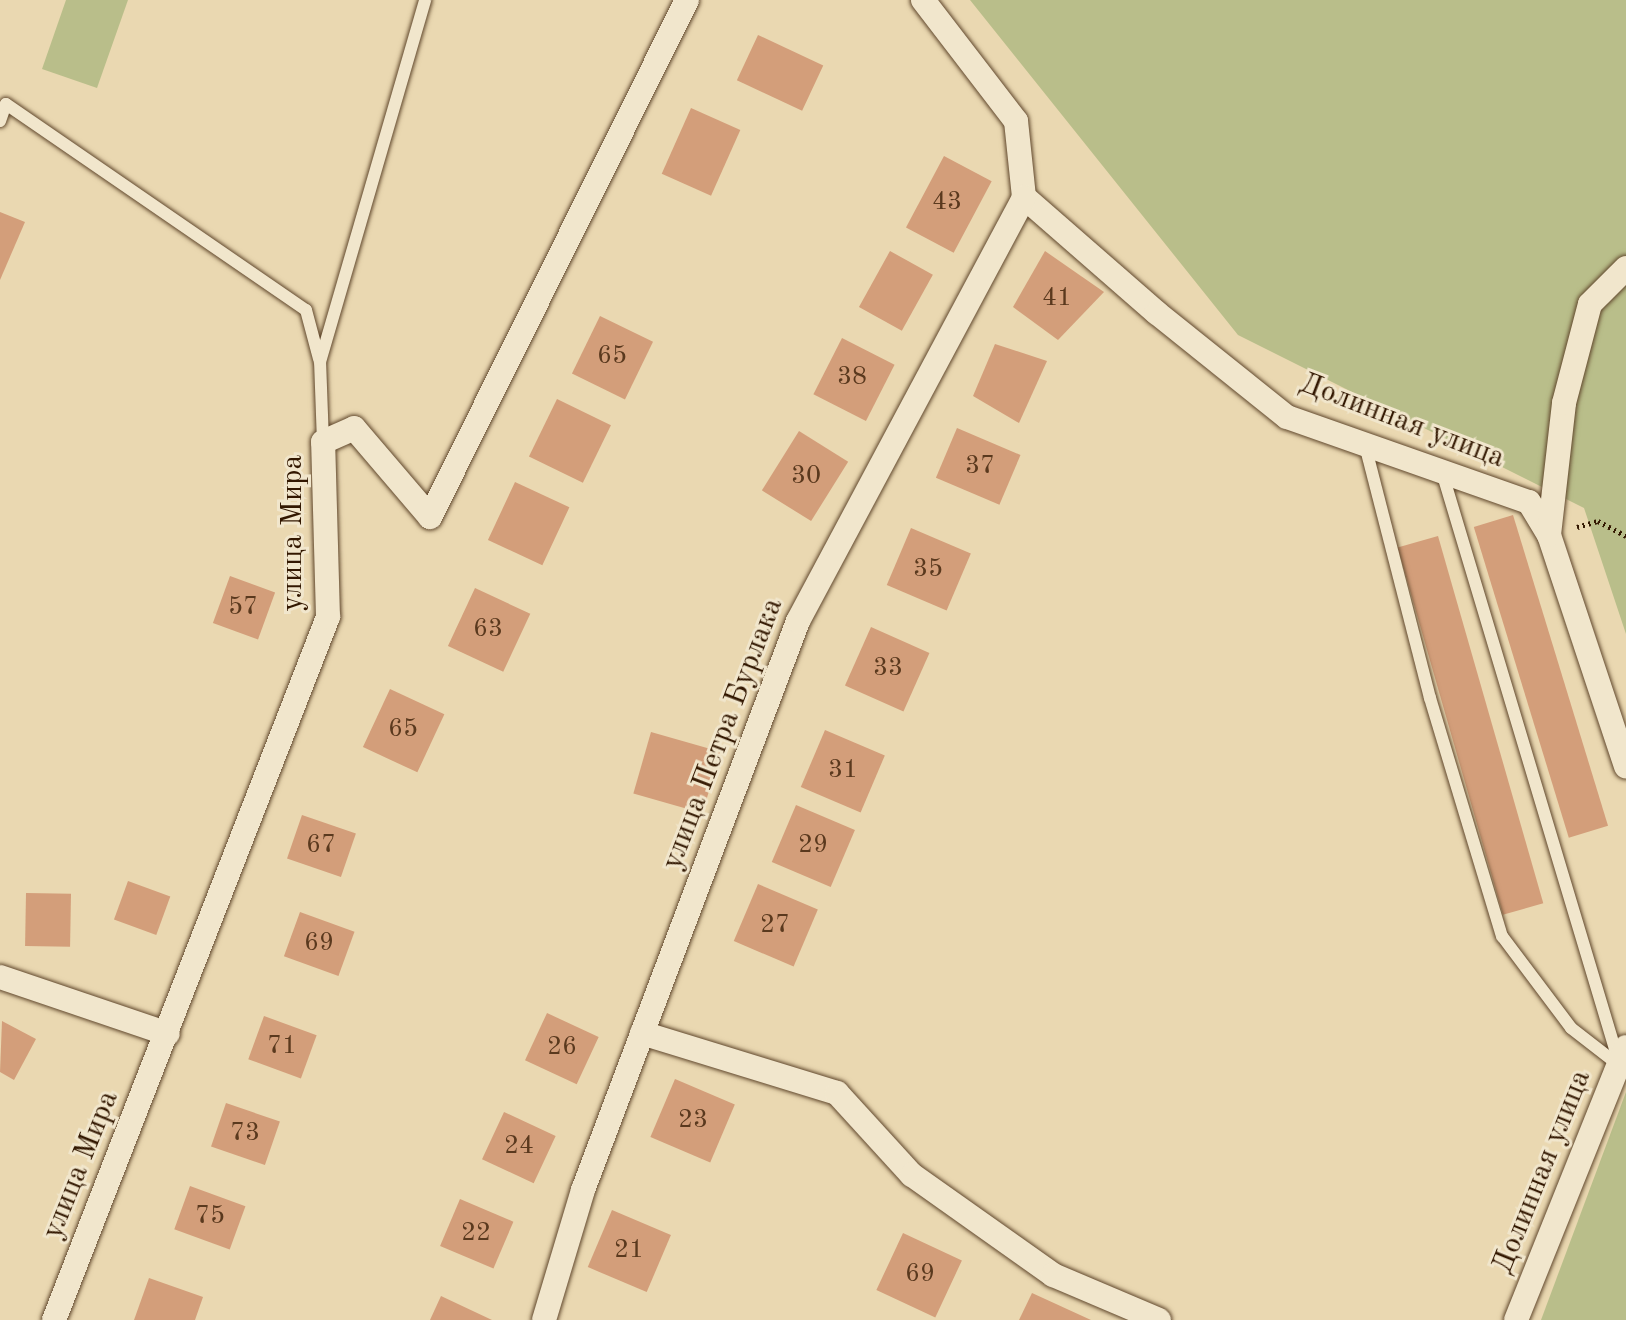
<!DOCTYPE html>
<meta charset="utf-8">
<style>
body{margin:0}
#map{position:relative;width:1626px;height:1320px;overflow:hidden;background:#ead8b1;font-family:"Old Standard TT",serif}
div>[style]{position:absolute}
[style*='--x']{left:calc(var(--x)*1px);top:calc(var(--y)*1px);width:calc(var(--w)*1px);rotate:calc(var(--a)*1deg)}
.green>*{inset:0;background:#b9be8a}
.building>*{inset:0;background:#d39e7a;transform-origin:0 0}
.path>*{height:5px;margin-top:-2.5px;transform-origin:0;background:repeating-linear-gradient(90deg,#321700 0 2px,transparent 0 6px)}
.roads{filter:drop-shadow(0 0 2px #60472c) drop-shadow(0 0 2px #60472c)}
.service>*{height:12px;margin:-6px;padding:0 6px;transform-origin:6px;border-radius:6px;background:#f1e6cc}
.minor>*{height:24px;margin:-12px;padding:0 12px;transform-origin:12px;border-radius:12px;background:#f1e6cc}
span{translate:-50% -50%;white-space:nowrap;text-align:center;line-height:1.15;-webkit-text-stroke:6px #f1e6cc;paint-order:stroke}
.number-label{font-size:26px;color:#5a391e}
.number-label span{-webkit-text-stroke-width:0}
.street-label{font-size:30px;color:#321700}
</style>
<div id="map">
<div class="green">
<i style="clip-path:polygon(66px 0,128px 0,97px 88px,42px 69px)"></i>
<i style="clip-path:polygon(970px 0,1626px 0,1626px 634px,1584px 508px,1238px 335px)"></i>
<i style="clip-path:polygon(1626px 1092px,1626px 1320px,1541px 1320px)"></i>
</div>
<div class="building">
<i style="left:758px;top:35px;width:72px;height:50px;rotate:25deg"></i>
<i style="left:691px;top:108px;width:54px;height:72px;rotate:24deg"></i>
<i style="left:944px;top:156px;width:54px;height:81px;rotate:28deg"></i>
<i style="clip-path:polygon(0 212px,25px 222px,0 280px)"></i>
<i style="left:890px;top:251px;width:49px;height:64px;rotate:29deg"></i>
<i style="clip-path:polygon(1045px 251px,1104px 292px,1058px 340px,1013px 307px)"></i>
<i style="left:600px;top:316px;width:59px;height:64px;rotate:26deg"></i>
<i style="left:842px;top:338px;width:59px;height:63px;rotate:27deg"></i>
<i style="clip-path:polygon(995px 344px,1047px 361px,1019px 423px,973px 396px)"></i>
<i style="left:557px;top:399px;width:60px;height:64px;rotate:26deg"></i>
<i style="left:957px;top:428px;width:69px;height:54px;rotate:23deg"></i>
<i style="left:799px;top:431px;width:58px;height:70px;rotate:32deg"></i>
<i style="left:515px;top:482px;width:60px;height:64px;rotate:25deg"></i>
<i style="left:1513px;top:515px;width:325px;height:41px;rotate:73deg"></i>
<i style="left:911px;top:528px;width:65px;height:62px;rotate:23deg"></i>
<i style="left:1438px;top:536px;width:382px;height:42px;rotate:74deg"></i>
<i style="left:230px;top:576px;width:48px;height:50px;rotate:20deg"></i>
<i style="left:475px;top:588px;width:61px;height:64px;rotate:25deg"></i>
<i style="left:871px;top:627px;width:64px;height:64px;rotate:24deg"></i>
<i style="left:390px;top:689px;width:60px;height:64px;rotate:25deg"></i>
<i style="left:825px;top:730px;width:65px;height:62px;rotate:23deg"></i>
<i style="left:651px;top:732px;width:72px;height:64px;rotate:16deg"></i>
<i style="left:796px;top:805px;width:64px;height:62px;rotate:23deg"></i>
<i style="left:302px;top:815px;width:57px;height:46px;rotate:19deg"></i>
<i style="left:128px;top:881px;width:45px;height:41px;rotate:20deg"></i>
<i style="left:758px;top:884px;width:65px;height:62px;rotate:23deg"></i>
<i style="left:26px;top:893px;width:45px;height:53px;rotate:1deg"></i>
<i style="left:300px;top:912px;width:58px;height:47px;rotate:20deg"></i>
<i style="left:547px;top:1013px;width:57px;height:52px;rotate:25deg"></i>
<i style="left:264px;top:1016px;width:56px;height:46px;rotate:20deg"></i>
<i style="clip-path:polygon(2px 1021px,36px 1039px,14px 1080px,0 1072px)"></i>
<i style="left:675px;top:1079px;width:65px;height:63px;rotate:23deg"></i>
<i style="left:226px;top:1103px;width:57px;height:46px;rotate:19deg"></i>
<i style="left:504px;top:1112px;width:57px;height:52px;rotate:25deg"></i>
<i style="left:190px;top:1186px;width:59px;height:46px;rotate:20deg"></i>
<i style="left:460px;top:1199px;width:58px;height:51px;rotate:23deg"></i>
<i style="left:612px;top:1210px;width:64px;height:62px;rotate:23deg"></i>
<i style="left:903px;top:1233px;width:65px;height:63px;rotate:25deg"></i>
<i style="clip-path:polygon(149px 1278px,203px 1297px,195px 1320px,134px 1320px)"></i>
<i style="clip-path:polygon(1032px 1293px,1091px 1320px,1019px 1320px)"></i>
<i style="clip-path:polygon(441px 1296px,492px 1320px,430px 1320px)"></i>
</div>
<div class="path">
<i style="--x:1577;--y:527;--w:22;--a:-16"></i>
<i style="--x:1598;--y:521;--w:32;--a:28"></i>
</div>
<div class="roads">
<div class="service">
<i style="--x:0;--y:121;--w:18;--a:-71"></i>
<i style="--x:6;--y:104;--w:364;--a:34.5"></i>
<i style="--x:306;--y:310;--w:51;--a:75.1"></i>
<i style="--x:323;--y:442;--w:80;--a:-92.1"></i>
<i style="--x:320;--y:362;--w:377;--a:-73.8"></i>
<i style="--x:1365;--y:445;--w:261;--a:75.6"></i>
<i style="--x:1430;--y:698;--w:249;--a:73.2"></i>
<i style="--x:1502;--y:936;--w:115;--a:53.1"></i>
<i style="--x:1571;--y:1028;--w:62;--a:37.8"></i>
<i style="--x:1442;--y:472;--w:613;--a:73.31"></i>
</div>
<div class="minor">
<i style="--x:923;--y:0;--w:153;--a:52.5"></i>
<i style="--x:1016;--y:121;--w:76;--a:84"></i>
<i style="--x:1024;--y:197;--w:176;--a:41.1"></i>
<i style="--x:1157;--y:313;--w:166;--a:38.7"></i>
<i style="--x:1287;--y:417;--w:256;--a:19.4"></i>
<i style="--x:1529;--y:502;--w:39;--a:59"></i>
<i style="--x:1549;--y:535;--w:244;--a:71.6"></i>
<i style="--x:1549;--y:535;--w:133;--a:-83.5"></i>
<i style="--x:1564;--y:403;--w:102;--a:-75.3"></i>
<i style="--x:1590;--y:304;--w:51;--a:-45"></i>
<i style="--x:0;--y:977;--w:177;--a:18.7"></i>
<i style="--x:642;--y:1033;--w:204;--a:17.1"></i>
<i style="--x:837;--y:1093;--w:111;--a:47.6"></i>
<i style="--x:912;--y:1175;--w:173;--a:35.3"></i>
<i style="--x:1053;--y:1275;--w:115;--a:23"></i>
<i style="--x:54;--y:1320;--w:755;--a:-68.71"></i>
<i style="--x:328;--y:617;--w:175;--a:-91.6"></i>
<i style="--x:323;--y:442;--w:34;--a:-24"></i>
<i style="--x:354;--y:428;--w:117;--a:49.5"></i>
<i style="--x:430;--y:517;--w:577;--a:-63.57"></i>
<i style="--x:544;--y:1320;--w:136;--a:-73.3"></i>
<i style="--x:583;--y:1190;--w:608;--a:-69.3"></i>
<i style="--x:798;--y:621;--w:480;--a:-61.9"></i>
<i style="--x:1516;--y:1320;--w:294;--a:-68.1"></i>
</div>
</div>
<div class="number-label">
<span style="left:947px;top:203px">43</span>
<span style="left:1057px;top:299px">41</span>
<span style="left:612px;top:357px">65</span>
<span style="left:852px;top:378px">38</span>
<span style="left:980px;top:467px">37</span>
<span style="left:806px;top:477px">30</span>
<span style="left:928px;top:570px">35</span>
<span style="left:243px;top:608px">57</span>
<span style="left:488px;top:630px">63</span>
<span style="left:888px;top:669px">33</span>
<span style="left:403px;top:730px">65</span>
<span style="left:843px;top:771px">31</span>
<span style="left:321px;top:846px">67</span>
<span style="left:813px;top:846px">29</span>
<span style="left:775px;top:926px">27</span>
<span style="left:319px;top:944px">69</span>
<span style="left:282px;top:1047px">71</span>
<span style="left:562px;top:1048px">26</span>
<span style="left:693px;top:1121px">23</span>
<span style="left:245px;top:1134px">73</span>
<span style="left:519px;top:1147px">24</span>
<span style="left:210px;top:1217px">75</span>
<span style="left:476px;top:1234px">22</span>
<span style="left:629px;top:1251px">21</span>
<span style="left:920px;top:1275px">69</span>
</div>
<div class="street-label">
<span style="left:1402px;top:421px;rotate:21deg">Долинная улица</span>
<span style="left:293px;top:533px;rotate:-90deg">улица Мира</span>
<span style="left:723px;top:734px;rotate:-69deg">улица Петра Бурлака</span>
<span style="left:81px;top:1165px;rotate:-68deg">улица Мира</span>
<span style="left:1542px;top:1172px;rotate:-68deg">Долинная улица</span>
</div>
</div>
